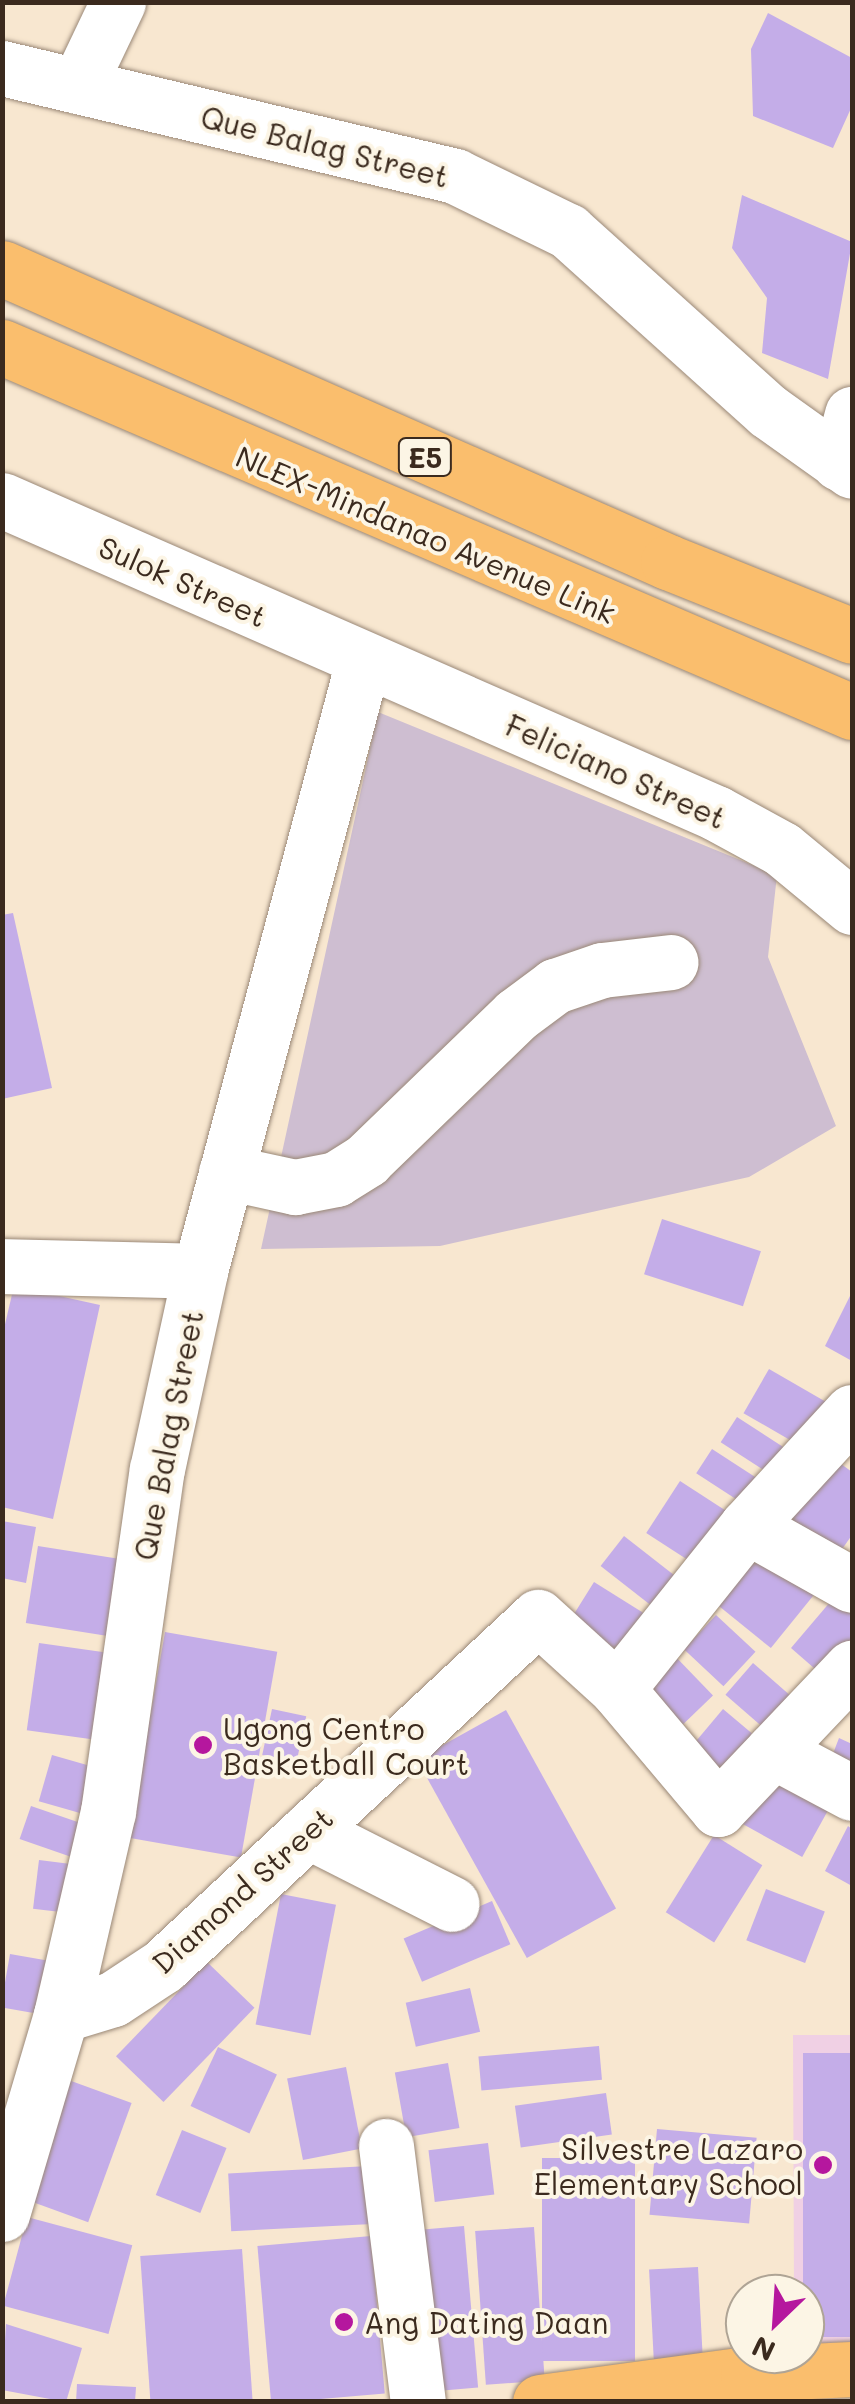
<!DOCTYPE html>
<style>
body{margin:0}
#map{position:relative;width:855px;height:2404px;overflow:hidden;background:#f8e7d0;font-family:Mali,sans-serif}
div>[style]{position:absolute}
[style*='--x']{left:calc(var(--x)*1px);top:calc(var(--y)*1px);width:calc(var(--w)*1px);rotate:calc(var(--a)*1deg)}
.built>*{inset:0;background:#f0d0e4}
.industrial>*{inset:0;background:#cebed1}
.building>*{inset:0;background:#c4ade8;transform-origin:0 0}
.roads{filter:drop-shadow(0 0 2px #9a8877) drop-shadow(0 0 2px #9a8877)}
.minor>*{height:55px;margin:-27.5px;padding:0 27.5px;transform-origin:27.5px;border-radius:27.5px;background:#fff}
.major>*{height:55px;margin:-27.5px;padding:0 27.5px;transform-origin:27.5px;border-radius:27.5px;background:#fabe6d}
.highway>*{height:55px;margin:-27.5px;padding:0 27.5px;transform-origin:27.5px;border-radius:27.5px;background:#fabe6d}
.dots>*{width:28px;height:28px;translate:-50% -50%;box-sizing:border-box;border:5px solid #fcf5e5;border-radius:50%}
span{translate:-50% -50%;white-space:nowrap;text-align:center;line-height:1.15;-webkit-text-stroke:8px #fcf5e5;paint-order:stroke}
.shield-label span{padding:2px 8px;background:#fcf5e5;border:2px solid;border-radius:8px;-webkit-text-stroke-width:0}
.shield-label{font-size:28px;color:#3b2a1e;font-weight:700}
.street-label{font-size:30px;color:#3b2a1e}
.poi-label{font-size:30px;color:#3b2a1e}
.left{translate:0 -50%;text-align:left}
.right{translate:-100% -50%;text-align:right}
.frame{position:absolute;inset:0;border:5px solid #3b2a1e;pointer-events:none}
.north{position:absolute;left:725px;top:2274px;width:100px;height:100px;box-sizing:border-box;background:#fcf5e5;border:2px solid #afa495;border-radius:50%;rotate:205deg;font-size:28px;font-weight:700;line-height:40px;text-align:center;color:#3b2a1e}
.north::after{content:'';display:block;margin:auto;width:35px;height:45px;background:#b5179e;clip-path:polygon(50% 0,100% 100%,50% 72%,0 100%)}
</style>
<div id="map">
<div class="built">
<i style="clip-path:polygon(793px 2035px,852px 2035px,852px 2353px,805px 2351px,805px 2294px,794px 2294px)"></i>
</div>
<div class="industrial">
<i style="clip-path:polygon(378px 712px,777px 875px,768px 957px,836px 1126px,749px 1177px,440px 1246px,261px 1249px)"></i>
</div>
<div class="building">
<i style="clip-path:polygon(768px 13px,852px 58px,852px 106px,833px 148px,753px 116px,751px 49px)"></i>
<i style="clip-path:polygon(742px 195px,852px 242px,828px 379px,762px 353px,767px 298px,732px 248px)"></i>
<i style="clip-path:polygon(13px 913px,52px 1088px,2px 1099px,2px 915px)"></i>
<i style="left:662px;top:1219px;width:104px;height:58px;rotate:18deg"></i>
<i style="clip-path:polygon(14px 1286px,100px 1305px,53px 1519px,2px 1507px,2px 1337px)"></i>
<i style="clip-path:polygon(852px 1292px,852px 1361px,825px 1346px)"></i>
<i style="left:769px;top:1369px;width:67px;height:51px;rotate:30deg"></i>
<i style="left:737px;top:1417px;width:68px;height:30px;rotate:33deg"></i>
<i style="left:712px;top:1449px;width:67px;height:29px;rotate:33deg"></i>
<i style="clip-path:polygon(825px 1452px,852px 1472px,852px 1535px,833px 1562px,776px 1521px)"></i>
<i style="left:680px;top:1481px;width:69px;height:62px;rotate:33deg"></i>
<i style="clip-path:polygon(2px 1521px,36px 1527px,26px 1583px,2px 1578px)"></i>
<i style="left:624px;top:1536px;width:80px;height:38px;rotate:38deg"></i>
<i style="left:759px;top:1542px;width:76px;height:75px;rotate:39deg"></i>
<i style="left:38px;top:1546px;width:91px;height:78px;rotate:9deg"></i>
<i style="left:594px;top:1582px;width:73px;height:59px;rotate:32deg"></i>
<i style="clip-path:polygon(842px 1588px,852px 1597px,852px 1655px,830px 1682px,791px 1648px)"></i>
<i style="left:716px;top:1615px;width:54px;height:47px;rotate:43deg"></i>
<i style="left:165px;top:1632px;width:114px;height:209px;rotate:10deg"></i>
<i style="left:39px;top:1643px;width:73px;height:88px;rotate:8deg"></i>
<i style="left:672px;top:1653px;width:59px;height:52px;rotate:46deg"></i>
<i style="left:753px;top:1663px;width:65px;height:42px;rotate:41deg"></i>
<i style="left:272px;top:1709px;width:35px;height:47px;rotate:12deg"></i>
<i style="left:723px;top:1709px;width:57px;height:61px;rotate:40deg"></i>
<i style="left:506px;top:1710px;width:227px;height:102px;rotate:61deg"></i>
<i style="clip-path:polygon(839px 1738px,852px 1744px,852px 1782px,826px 1772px)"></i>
<i style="left:52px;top:1755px;width:50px;height:48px;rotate:16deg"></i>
<i style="left:772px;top:1767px;width:70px;height:64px;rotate:29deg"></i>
<i style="left:31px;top:1806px;width:64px;height:35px;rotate:19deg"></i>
<i style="clip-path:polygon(848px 1826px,852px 1829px,852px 1886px,825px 1871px)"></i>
<i style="left:714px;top:1835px;width:57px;height:91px;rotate:32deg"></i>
<i style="left:39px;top:1860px;width:32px;height:49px;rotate:7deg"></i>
<i style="left:766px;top:1889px;width:63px;height:55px;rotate:21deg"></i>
<i style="left:281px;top:1894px;width:56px;height:133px;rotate:11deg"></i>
<i style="left:492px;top:1901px;width:47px;height:96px;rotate:67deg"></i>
<i style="left:10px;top:1954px;width:45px;height:54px;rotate:10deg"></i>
<i style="left:207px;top:1962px;width:66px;height:131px;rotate:44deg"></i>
<i style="left:470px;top:1988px;width:45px;height:66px;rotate:77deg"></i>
<i style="left:599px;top:2046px;width:34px;height:121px;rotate:85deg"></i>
<i style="left:218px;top:2047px;width:65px;height:65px;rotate:25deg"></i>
<i style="left:803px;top:2053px;width:49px;height:284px"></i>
<i style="left:448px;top:2063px;width:66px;height:54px;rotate:80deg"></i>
<i style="left:346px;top:2067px;width:83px;height:60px;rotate:79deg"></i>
<i style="left:63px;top:2078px;width:73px;height:127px;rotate:20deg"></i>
<i style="left:606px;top:2093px;width:42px;height:92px;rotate:82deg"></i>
<i style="left:657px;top:2129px;width:100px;height:86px;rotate:5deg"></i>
<i style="left:182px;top:2130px;width:48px;height:70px;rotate:22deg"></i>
<i style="left:488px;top:2143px;width:52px;height:60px;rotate:83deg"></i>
<i style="left:542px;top:2158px;width:93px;height:203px"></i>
<i style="left:369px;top:2166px;width:58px;height:141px;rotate:87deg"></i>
<i style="left:27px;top:2217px;width:109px;height:92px;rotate:15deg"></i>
<i style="left:464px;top:2226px;width:162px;height:50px;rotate:85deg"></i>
<i style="left:534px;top:2227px;width:154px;height:59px;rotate:86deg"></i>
<i style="left:371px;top:2236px;width:158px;height:114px;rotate:85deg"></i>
<i style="left:242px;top:2249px;width:153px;height:102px;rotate:86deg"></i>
<i style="left:698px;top:2267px;width:91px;height:49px;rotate:87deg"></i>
<i style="clip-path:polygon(6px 2324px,82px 2348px,66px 2402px,2px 2390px)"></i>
<i style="clip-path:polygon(77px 2384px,136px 2387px,135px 2402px,76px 2402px)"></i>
</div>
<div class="roads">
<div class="minor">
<i style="--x:2;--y:68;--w:466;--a:13.4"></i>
<i style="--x:455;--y:176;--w:126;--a:26"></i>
<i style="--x:568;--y:231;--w:269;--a:42"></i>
<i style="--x:768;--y:411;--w:103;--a:35.5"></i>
<i style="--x:78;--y:86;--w:93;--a:-64.5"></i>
<i style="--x:839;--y:463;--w:51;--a:-75.1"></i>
<i style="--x:2;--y:500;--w:780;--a:23.67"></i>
<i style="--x:716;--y:813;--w:75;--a:28.6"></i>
<i style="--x:782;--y:849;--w:91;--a:39.6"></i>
<i style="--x:226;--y:1172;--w:71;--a:12.3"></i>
<i style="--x:295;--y:1187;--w:42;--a:-11"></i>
<i style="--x:336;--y:1179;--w:36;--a:-32"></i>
<i style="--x:366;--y:1160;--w:209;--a:-44"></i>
<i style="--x:516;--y:1015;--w:49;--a:-36.6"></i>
<i style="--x:555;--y:986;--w:50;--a:-18.8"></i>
<i style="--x:602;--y:970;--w:69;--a:-6.6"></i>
<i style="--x:2;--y:1266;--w:198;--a:1.4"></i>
<i style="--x:747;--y:1526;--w:120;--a:29.3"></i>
<i style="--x:617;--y:1689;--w:208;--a:-51.4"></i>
<i style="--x:747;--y:1526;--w:155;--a:-47.4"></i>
<i style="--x:773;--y:1751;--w:89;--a:28"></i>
<i style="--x:308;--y:1831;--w:161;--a:26.9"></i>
<i style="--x:61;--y:2015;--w:54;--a:-17.1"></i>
<i style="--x:113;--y:1999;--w:60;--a:-33.4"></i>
<i style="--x:163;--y:1966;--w:512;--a:-42.94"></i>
<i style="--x:538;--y:1617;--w:107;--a:42.3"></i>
<i style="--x:617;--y:1689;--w:157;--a:49.9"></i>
<i style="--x:718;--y:1809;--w:195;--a:-46.5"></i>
<i style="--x:386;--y:2146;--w:258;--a:82.9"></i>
<i style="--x:2;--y:2214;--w:208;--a:-73.5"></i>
<i style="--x:61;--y:2015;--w:208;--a:-77"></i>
<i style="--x:108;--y:1812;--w:346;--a:-81.9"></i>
<i style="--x:157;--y:1469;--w:203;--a:-77.7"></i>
<i style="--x:200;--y:1271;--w:630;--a:-75.02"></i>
</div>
<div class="major">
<i style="--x:540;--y:2402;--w:210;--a:-7.7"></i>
<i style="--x:748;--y:2374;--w:104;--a:-2.8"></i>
</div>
<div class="highway">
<i style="--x:2;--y:268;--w:728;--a:23.82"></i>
<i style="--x:668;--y:562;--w:198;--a:21.9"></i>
<i style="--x:2;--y:347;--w:925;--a:23.24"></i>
</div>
</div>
<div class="dots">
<i style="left:203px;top:1745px;background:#b5179e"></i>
<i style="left:823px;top:2165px;background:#b5179e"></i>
<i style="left:344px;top:2322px;background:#b5179e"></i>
</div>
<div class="shield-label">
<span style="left:425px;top:457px">E5</span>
</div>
<div class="street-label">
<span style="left:325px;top:146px;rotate:14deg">Que Balag Street</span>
<span style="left:426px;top:534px;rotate:23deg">NLEX-Mindanao Avenue Link</span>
<span style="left:183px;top:581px;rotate:24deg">Sulok Street</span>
<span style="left:616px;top:771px;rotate:24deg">Feliciano Street</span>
<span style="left:168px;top:1435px;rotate:-79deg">Que Balag Street</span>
<span style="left:242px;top:1890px;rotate:-42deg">Diamond Street</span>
</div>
<div class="poi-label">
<span class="left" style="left:223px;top:1745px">Ugong Centro<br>Basketball Court</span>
<span class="right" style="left:803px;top:2165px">Silvestre Lazaro<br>Elementary School</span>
<span class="left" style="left:364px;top:2322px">Ang Dating Daan</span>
</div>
<div class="frame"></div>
<div class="north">N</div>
</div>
